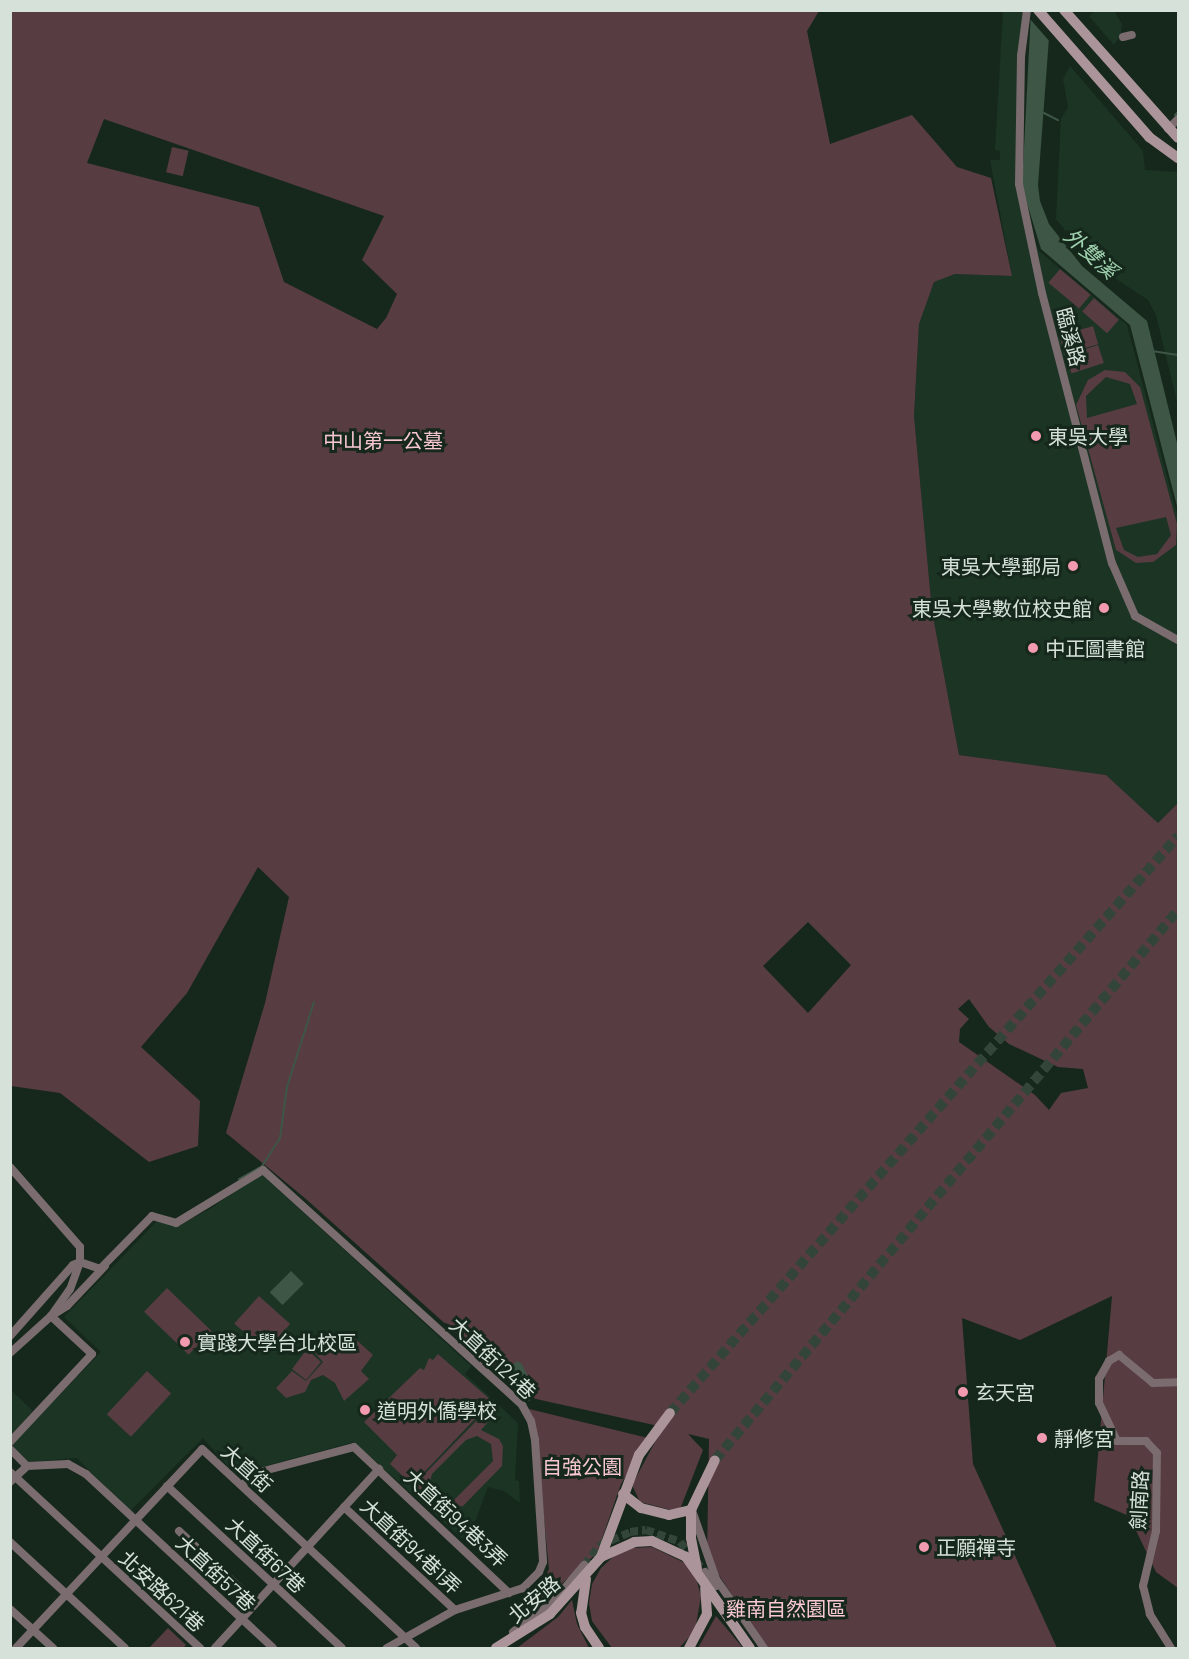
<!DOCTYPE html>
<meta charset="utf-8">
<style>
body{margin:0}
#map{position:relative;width:1189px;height:1659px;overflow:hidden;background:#16281c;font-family:Barlow,"Noto Sans TC",sans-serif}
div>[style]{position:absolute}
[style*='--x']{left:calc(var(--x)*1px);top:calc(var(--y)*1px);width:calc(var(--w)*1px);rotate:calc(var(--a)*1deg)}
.built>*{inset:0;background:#1b3424}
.green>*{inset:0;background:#573c42;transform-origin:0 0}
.water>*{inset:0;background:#3d5645;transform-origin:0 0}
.pier>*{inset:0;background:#16281c}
.stream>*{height:2px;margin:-1px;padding:0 1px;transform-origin:1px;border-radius:1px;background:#3d5645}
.street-tunnel>*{height:8px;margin-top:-4px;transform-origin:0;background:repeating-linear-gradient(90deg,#334438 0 8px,transparent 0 12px)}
.secondary-tunnel>*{height:10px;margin-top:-5px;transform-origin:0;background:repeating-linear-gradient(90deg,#334438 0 10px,transparent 0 15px)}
.street>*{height:8px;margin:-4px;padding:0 4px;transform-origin:4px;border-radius:4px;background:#7a6c6f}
.secondary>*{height:10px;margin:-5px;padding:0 5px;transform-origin:5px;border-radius:5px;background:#ac959a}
.dots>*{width:16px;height:16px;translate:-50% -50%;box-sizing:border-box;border:3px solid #16281c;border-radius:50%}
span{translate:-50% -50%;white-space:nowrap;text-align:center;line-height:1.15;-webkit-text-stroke:6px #16281c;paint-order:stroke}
.street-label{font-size:20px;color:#d6e1d9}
.poi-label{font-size:20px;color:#d6e1d9}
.left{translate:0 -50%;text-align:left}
.right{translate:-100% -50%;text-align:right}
.park-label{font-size:20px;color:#f8c7d2}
.water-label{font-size:21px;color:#a0d2af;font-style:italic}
.frame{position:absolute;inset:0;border:12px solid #d6e1d9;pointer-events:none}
</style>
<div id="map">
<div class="built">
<i style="clip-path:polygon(1003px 11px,1027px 11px,1021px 184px,1029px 231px,1039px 251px,1127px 325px,1178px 518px,1178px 803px,1158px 823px,1106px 775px,959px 755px,932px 611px,914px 416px,919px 323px,934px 282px,955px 274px,1012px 276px,990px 160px,1000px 160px,1000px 151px,995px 150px)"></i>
<i style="clip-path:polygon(1095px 11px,1114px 11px,1122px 24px,1121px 35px,1114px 45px,1089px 16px)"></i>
<i style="clip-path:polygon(1070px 66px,1143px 151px,1145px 170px,1178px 172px,1178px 406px,1156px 315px,1148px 300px,1092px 263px,1056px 219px,1061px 119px,1068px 107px,1063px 79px)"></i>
<i style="clip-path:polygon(259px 1172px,471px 1366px,465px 1374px,518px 1423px,515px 1480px,519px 1481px,520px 1503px,504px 1491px,488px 1487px,467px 1543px,354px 1442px,235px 1474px,203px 1438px,130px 1511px,77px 1458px,28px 1462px,11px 1445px,101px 1352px,64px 1317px,159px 1219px,179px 1225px,212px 1208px)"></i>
<i style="clip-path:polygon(11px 1390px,33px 1411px,11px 1436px)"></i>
</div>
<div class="green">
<i style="clip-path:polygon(evenodd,11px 11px,819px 11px,807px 31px,830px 144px,912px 115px,957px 167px,991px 178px,1012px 276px,955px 274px,934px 282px,919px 324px,914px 416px,932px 611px,959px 755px,1106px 775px,1158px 823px,1178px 803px,1178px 1588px,1156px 1572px,1129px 1516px,1094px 1501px,1112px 1296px,1020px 1340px,962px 1318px,973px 1464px,1057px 1648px,767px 1648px,707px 1557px,709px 1439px,688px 1434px,703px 1450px,679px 1512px,640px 1502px,632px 1485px,663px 1427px,527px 1397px,306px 1199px,226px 1133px,265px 1003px,289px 897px,258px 867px,187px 993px,141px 1047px,200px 1101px,198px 1146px,149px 1162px,60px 1093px,11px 1086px,11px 11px,104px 119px,384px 216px,362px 260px,397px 294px,386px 318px,377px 329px,284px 282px,259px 207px,87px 163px,104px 119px,11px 11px,808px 922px,851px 965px,808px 1013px,763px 966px,808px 922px,11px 11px,969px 999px,989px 1027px,1009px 1044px,1058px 1067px,1083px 1069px,1088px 1088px,1061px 1093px,1049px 1110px,1035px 1095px,959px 1042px,960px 1029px,969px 1019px,958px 1009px,969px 999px)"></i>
<i style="left:172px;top:147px;width:17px;height:26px;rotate:13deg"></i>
<i style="left:1060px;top:269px;width:40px;height:18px;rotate:40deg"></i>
<i style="left:1094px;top:298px;width:33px;height:18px;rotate:41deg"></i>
<i style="left:1093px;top:326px;width:19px;height:35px;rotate:74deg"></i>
<i style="left:1098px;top:345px;width:19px;height:34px;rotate:72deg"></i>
<i style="clip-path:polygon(evenodd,1105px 370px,1125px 372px,1140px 387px,1177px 524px,1176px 545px,1153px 562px,1136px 563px,1116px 550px,1076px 405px,1088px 380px,1105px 370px,1106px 377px,1130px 384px,1137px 404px,1087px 418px,1086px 396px,1106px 377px,1105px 370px,1166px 517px,1171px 535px,1157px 554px,1138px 557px,1124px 550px,1116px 528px,1166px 517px)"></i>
<i style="left:167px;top:1288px;width:62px;height:33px;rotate:44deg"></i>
<i style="left:259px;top:1296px;width:42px;height:37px;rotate:42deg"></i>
<i style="clip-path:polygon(349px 1333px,373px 1355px,361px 1371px,369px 1379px,344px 1401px,335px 1383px,323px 1375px,311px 1380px,305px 1392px,286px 1398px,276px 1388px,292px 1371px,306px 1381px,323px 1362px,314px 1352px)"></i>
<i style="clip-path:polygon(304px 1353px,311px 1353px,321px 1362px,306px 1380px,292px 1369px)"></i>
<i style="clip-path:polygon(438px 1354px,492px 1401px,412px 1485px,390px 1464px,397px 1455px,364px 1422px,420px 1368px,424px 1370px,429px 1358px,433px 1360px)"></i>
<i style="left:147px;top:1371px;width:33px;height:59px;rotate:43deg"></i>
<i style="clip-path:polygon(529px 1409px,648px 1438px,621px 1484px,597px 1553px,530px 1611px,549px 1569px,535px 1429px)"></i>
<i style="clip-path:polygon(evenodd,482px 1415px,489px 1421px,481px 1430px,499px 1439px,503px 1446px,502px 1466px,463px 1506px,446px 1510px,431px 1505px,424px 1486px,416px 1494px,411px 1488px,482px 1415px,477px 1436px,491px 1444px,493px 1461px,455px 1499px,438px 1499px,429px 1485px,432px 1474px,466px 1440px,477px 1436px)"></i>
<i style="clip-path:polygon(652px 1547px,685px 1563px,696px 1578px,701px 1596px,695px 1631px,679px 1648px,612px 1648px,592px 1621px,589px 1603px,592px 1584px,601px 1568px,615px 1555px,633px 1548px)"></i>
<i style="clip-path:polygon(572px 1600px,577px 1624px,589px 1648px,517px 1648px,558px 1617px)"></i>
<i style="clip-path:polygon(716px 1616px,743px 1648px,698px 1648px)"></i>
<i style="clip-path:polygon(168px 1628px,186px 1645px,183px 1648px,149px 1648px)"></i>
</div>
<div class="water">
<i style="clip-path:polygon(1031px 11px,1051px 11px,1038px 185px,1040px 201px,1049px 224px,1082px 266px,1147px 321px,1178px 447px,1178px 510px,1130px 325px,1041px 249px,1022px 187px)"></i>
<i style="left:291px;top:1271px;width:18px;height:30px;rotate:45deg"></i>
<i style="clip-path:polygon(517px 1361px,522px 1364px,536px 1394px,529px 1401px,508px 1381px,506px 1371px)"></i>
</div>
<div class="pier">
<i style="clip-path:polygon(1054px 10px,1051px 43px,1030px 19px,1030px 11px)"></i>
</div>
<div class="stream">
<i style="--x:1042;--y:112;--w:18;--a:27"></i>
<i style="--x:1175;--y:115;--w:4;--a:-45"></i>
<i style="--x:1152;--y:351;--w:26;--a:9"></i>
<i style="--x:239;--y:1179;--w:26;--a:-29"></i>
<i style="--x:262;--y:1166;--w:33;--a:-57"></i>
<i style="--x:280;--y:1138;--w:51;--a:-82.2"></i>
<i style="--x:287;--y:1087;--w:89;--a:-72.4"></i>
</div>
<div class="street-tunnel">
<i style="--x:584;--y:1565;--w:26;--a:-51"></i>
<i style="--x:600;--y:1545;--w:33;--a:-23"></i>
<i style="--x:630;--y:1532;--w:16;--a:-7"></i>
<i style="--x:646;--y:1530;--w:36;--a:19"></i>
<i style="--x:680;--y:1542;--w:39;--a:50"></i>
</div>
<div class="secondary-tunnel">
<i style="--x:670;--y:1413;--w:769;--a:-48.64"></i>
<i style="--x:715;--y:1460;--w:719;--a:-49.91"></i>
</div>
<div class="street">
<i style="--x:1027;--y:10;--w:46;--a:97.4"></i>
<i style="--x:1021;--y:56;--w:128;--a:90.9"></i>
<i style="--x:1019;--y:184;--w:111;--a:78.1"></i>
<i style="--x:1042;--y:293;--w:279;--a:75.5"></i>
<i style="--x:1112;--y:563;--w:58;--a:66.5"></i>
<i style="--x:1135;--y:616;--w:49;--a:29.2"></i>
<i style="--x:1123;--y:37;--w:9;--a:-13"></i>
<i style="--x:1168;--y:129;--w:14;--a:-45"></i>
<i style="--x:10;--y:1167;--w:106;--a:48.8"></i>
<i style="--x:80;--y:1247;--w:15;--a:90"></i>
<i style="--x:80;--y:1262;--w:29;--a:110"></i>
<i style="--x:70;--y:1289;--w:33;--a:125"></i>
<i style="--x:51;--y:1316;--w:55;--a:137.9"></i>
<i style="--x:80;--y:1262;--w:21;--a:19"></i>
<i style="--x:100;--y:1269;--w:74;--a:-45.5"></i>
<i style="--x:152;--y:1216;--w:25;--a:16"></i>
<i style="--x:176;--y:1223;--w:102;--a:-31.3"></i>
<i style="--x:263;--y:1170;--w:350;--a:42.2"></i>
<i style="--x:522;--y:1405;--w:18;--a:61"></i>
<i style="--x:531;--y:1421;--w:19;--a:78"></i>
<i style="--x:535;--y:1440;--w:122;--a:86.2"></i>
<i style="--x:543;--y:1562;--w:11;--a:112"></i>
<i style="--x:539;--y:1572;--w:23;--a:135"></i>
<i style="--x:523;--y:1588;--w:71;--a:162.1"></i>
<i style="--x:455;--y:1610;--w:78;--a:150.8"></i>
<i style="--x:10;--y:1336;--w:95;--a:-48.4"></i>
<i style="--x:73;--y:1265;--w:8;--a:-23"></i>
<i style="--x:10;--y:1442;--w:120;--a:-47"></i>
<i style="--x:92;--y:1354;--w:56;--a:-137.2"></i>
<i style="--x:51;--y:1316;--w:19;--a:-32"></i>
<i style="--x:67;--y:1306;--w:55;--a:-46.5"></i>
<i style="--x:10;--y:1449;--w:24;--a:45"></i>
<i style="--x:10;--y:1472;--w:259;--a:42.8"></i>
<i style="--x:10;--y:1482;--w:23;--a:-43"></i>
<i style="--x:27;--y:1466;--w:41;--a:-2.8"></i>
<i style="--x:68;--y:1464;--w:21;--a:29"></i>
<i style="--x:86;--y:1474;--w:255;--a:42.9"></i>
<i style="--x:242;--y:1485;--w:18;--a:-41"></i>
<i style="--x:256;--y:1473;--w:101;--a:-14.9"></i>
<i style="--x:354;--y:1447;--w:213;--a:43.3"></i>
<i style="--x:167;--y:1486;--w:238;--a:42.8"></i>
<i style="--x:344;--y:1507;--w:151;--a:42.9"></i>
<i style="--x:693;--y:1513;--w:70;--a:70.8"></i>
<i style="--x:716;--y:1579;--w:84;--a:55.2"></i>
<i style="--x:179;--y:1531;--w:105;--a:43.1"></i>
<i style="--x:10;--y:1542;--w:156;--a:42.7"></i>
<i style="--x:705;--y:1572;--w:18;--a:52"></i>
<i style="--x:10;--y:1609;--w:58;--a:42.2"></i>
<i style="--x:513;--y:1632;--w:49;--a:-36.6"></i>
<i style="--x:552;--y:1603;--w:50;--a:-49.9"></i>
<i style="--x:16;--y:1648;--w:272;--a:-46.9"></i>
<i style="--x:202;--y:1449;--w:292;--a:42.9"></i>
<i style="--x:215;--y:1648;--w:243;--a:-47.5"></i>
<i style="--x:1171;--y:1648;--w:40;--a:-122"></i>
<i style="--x:1150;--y:1614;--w:29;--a:-104"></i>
<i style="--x:1143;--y:1586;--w:57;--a:-76.7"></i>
<i style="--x:1156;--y:1531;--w:78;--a:-89.3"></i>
<i style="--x:1157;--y:1453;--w:16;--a:-133"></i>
<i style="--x:1146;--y:1441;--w:29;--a:180"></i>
<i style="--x:1117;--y:1441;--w:42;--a:-115.3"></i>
<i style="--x:1099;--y:1403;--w:24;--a:-90"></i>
<i style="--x:1099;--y:1379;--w:21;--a:-61"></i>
<i style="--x:1109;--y:1361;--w:12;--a:-31"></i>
<i style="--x:1119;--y:1355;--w:44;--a:39.5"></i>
<i style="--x:1153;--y:1383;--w:25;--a:-2"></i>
</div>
<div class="secondary">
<i style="--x:1038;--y:10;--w:169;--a:48.8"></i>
<i style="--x:1149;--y:137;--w:36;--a:36"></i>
<i style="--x:1064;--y:10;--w:171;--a:48.3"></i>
<i style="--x:623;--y:1494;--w:23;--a:38"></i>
<i style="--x:641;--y:1508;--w:29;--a:14"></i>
<i style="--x:669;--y:1515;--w:23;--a:-13"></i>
<i style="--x:601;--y:1557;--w:109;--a:-69.6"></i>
<i style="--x:639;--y:1455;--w:52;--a:-53.6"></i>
<i style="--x:697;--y:1569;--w:32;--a:-101"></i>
<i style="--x:691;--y:1538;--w:28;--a:-90"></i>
<i style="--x:691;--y:1510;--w:55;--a:-64.4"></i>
<i style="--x:586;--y:1579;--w:34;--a:98"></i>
<i style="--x:581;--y:1613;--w:15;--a:74"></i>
<i style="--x:585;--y:1627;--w:25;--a:56"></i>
<i style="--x:496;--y:1648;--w:64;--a:-32.2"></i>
<i style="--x:550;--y:1614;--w:76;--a:-48.2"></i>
<i style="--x:601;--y:1557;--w:36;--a:-24"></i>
<i style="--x:634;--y:1542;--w:18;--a:-3"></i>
<i style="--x:652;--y:1541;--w:38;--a:25"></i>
<i style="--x:686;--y:1557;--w:111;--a:54.9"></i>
<i style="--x:689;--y:1648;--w:38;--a:-62"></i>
<i style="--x:707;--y:1614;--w:26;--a:-94"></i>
</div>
<div class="dots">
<i style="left:1036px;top:436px;background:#f29ab0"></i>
<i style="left:1073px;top:566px;background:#f29ab0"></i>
<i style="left:1104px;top:608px;background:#f29ab0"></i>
<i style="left:1033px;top:648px;background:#f29ab0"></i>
<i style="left:185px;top:1342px;background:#f29ab0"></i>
<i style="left:963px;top:1392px;background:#f29ab0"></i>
<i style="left:365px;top:1410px;background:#f29ab0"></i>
<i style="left:1042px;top:1438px;background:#f29ab0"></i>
<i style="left:924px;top:1547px;background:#f29ab0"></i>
</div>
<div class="street-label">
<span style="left:1071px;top:337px;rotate:75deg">臨溪路</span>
<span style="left:493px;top:1358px;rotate:43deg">大直街124巷</span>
<span style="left:247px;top:1468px;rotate:42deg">大直街</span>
<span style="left:1139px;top:1500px;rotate:-87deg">劍南路</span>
<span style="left:456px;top:1518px;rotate:43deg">大直街94巷3弄</span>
<span style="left:411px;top:1546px;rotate:43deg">大直街94巷1弄</span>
<span style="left:266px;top:1555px;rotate:43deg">大直街67巷</span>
<span style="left:216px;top:1573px;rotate:43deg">大直街57巷</span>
<span style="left:162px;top:1591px;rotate:43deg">北安路621巷</span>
<span style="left:534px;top:1599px;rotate:-40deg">北安路</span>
</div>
<div class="poi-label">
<span class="left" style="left:1048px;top:436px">東吳大學</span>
<span class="right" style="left:1061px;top:566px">東吳大學郵局</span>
<span class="right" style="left:1092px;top:608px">東吳大學數位校史館</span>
<span class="left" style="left:1045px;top:648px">中正圖書館</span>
<span class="left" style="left:197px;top:1342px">實踐大學台北校區</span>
<span class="left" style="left:975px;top:1392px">玄天宮</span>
<span class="left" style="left:377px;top:1410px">道明外僑學校</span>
<span class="left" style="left:1054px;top:1438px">靜修宮</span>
<span class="left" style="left:936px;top:1547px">正願禪寺</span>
</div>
<div class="park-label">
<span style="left:383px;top:440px">中山第一公墓</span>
<span style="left:582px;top:1466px">自強公園</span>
<span style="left:786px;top:1608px">雞南自然園區</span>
</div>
<div class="water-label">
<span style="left:1091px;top:253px;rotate:42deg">外雙溪</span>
</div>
<div class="frame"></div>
</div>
